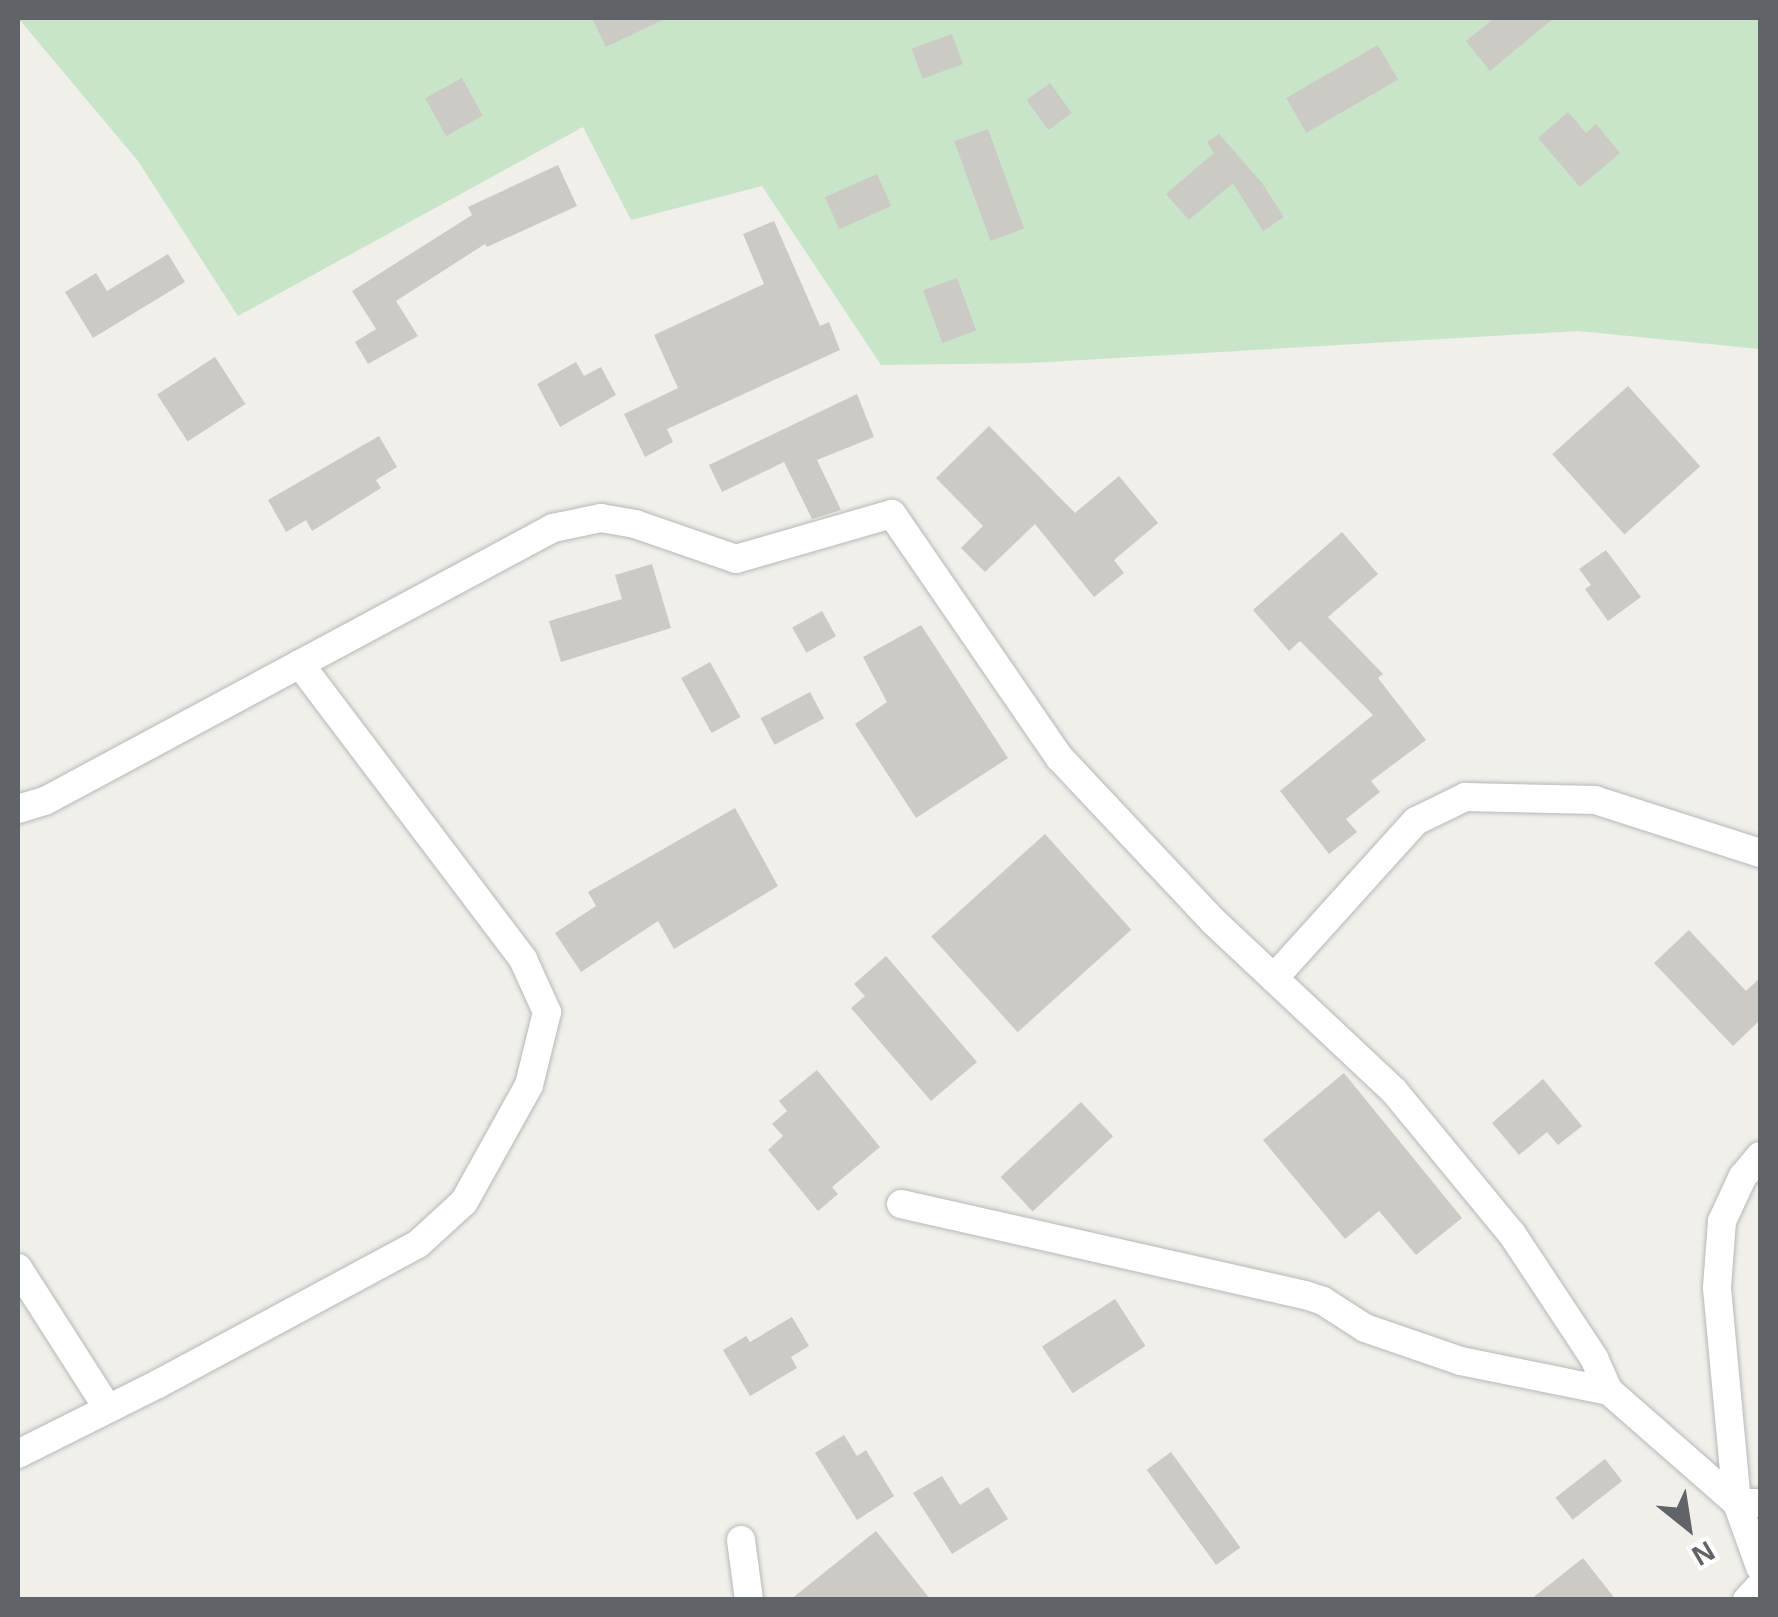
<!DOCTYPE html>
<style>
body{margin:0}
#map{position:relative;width:1778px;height:1617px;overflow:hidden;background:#f0efe9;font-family:Arial,sans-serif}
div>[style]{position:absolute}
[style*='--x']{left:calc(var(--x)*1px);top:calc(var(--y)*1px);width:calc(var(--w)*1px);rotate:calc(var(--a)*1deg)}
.green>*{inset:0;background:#c8e5c9}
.building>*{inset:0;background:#cccac5;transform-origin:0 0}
.roads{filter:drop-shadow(0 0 2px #b5b8bb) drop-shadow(0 0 2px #b5b8bb)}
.minor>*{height:28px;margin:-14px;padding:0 14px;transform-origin:14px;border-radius:14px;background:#fff}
span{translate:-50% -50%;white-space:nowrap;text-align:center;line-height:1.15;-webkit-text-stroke:8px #fff;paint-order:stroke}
.frame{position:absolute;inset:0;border:20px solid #606367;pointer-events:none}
.north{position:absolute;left:1638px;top:1477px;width:100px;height:100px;-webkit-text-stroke:8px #fff;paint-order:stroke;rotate:150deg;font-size:28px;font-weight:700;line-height:40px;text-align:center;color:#606367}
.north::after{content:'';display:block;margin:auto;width:35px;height:45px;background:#606367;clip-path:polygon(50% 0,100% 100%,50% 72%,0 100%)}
</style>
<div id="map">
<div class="green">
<i style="clip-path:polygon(18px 18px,1760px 18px,1760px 349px,1578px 331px,1031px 363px,881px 365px,762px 186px,631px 220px,583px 127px,238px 316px,138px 161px)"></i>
</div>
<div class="building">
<i style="clip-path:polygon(592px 18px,667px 18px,606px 47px)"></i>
<i style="clip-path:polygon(1494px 18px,1554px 18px,1490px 71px,1466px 41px)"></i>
<i style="left:952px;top:34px;width:32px;height:43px;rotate:70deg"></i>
<i style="left:1378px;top:45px;width:40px;height:106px;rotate:60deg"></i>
<i style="left:462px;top:78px;width:43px;height:42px;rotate:61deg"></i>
<i style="left:1050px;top:83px;width:37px;height:29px;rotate:54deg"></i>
<i style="clip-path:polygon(1568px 112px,1586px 133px,1596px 124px,1620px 153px,1580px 187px,1538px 138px)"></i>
<i style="left:988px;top:129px;width:106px;height:36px;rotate:70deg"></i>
<i style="clip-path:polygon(1219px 134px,1262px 183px,1284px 217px,1263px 231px,1233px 183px,1189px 220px,1166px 194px,1214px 153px,1207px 142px)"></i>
<i style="clip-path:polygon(558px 165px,577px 206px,487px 247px,485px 244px,396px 301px,418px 336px,368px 364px,355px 342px,376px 329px,352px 291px,472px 215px,468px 207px)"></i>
<i style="left:877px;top:174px;width:35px;height:57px;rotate:66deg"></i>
<i style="clip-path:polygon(774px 221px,820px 326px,829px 322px,840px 350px,667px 429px,673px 442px,645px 457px,624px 414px,678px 388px,654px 335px,764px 284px,743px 234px)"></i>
<i style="clip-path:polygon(168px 254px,185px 282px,93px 338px,65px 292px,96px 273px,107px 291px)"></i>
<i style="left:957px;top:278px;width:56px;height:36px;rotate:70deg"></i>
<i style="left:215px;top:357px;width:56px;height:69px;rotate:57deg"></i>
<i style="clip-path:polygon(576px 362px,584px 376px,601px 367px,616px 395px,560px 427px,537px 384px)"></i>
<i style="left:1628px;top:386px;width:108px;height:102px;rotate:48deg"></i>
<i style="clip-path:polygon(857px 394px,874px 437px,817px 460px,841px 510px,812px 519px,784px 462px,722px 492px,709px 465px)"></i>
<i style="clip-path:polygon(989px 426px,1075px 513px,1119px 476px,1158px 523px,1114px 560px,1124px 573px,1094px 597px,1035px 524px,985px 572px,961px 548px,983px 526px,936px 478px)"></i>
<i style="clip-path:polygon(379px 436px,397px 467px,376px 480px,381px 488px,312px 531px,306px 520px,286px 532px,268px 500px)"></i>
<i style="clip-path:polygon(1342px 532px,1378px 574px,1328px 617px,1383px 674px,1378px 678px,1426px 740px,1371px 781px,1380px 792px,1346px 819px,1357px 832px,1329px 854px,1280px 791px,1373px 715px,1300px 641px,1289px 651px,1253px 610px)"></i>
<i style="clip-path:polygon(1606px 550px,1641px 597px,1608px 621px,1585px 589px,1591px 585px,1579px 569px)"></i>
<i style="clip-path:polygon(652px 564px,671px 628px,561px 662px,549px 621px,622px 599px,615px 575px)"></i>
<i style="left:822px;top:611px;width:29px;height:34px;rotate:61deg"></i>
<i style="clip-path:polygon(921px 625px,1008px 758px,916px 818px,855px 724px,887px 702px,863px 657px)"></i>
<i style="left:710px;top:662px;width:63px;height:33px;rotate:61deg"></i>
<i style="left:810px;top:692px;width:30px;height:56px;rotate:62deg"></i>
<i style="clip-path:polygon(735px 808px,778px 886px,674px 949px,658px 921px,581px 972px,555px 933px,596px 906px,588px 892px)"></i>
<i style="left:1045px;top:834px;width:129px;height:153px;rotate:48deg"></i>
<i style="clip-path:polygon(1689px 930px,1746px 991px,1760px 978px,1760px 1020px,1733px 1046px,1654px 963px)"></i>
<i style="clip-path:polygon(886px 956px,977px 1062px,931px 1101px,851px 1008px,865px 996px,854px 984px)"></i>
<i style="clip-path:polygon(817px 1070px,880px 1147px,832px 1187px,838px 1194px,818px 1211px,768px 1150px,783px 1136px,772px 1124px,787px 1111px,779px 1101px)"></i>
<i style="clip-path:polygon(1344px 1073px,1462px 1218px,1416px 1255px,1379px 1211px,1345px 1239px,1263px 1140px)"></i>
<i style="clip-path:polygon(1543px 1079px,1582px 1126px,1558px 1145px,1547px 1132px,1519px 1155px,1492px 1123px)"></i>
<i style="left:1081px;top:1102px;width:47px;height:110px;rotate:47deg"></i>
<i style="left:1115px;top:1299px;width:56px;height:87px;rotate:57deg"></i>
<i style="clip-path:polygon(792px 1317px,809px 1346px,791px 1357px,797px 1368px,750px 1396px,723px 1350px,746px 1336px,750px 1342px)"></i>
<i style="clip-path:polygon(844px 1435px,857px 1456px,866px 1450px,894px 1496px,857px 1520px,815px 1453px)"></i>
<i style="left:1171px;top:1452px;width:118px;height:30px;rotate:54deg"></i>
<i style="left:1605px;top:1459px;width:28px;height:63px;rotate:52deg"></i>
<i style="clip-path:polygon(942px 1476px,960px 1505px,988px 1487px,1008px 1519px,952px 1554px,913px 1493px)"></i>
<i style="clip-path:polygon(876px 1531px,931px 1600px,790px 1600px)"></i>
<i style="clip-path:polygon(1583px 1558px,1616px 1600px,1530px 1600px)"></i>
</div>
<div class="roads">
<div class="minor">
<i style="--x:18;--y:809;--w:28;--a:-17"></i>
<i style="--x:45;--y:801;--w:577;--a:-28.25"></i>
<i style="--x:553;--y:528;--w:49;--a:-11.8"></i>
<i style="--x:601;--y:518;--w:35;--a:10"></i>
<i style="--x:635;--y:524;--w:107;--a:19.1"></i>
<i style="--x:736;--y:559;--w:162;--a:-16.1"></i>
<i style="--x:892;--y:514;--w:296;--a:55.5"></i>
<i style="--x:1060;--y:758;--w:224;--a:46.8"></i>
<i style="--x:1213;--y:921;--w:248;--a:43.2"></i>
<i style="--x:1394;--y:1091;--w:185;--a:50.5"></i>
<i style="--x:1512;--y:1234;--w:149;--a:56.5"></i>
<i style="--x:1594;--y:1358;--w:36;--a:66"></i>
<i style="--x:1274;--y:978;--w:212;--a:-47.9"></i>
<i style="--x:1416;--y:821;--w:55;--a:-26.1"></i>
<i style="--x:1465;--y:797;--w:130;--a:1.3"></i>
<i style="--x:1595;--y:800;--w:173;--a:17.8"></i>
<i style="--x:1760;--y:1156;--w:26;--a:130"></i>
<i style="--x:1743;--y:1176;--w:50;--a:115"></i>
<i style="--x:1722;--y:1221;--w:67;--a:94.3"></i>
<i style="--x:1717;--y:1288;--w:216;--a:84.7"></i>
<i style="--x:1737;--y:1503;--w:68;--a:70.2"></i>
<i style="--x:901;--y:1204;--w:414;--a:12.7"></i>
<i style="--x:1305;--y:1295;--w:19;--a:18"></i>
<i style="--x:1323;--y:1301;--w:50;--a:32.7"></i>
<i style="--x:1365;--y:1328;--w:102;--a:19"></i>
<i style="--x:1461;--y:1361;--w:151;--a:11.5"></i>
<i style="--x:1609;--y:1391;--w:170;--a:41.2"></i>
<i style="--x:1737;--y:1503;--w:23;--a:0"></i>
<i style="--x:18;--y:1268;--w:167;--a:57.4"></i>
<i style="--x:18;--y:1454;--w:157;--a:-26.6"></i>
<i style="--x:158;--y:1384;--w:295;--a:-28.3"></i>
<i style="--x:418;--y:1244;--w:62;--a:-42.4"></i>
<i style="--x:464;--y:1202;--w:134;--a:-60.9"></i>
<i style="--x:529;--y:1085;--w:75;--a:-76.1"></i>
<i style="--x:547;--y:1012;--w:58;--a:-114.4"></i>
<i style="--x:523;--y:959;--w:370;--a:-127.1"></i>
<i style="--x:741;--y:1540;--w:61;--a:82.4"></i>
<i style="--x:1747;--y:1600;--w:19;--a:-47"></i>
</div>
</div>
<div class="frame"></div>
<div class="north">N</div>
</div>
